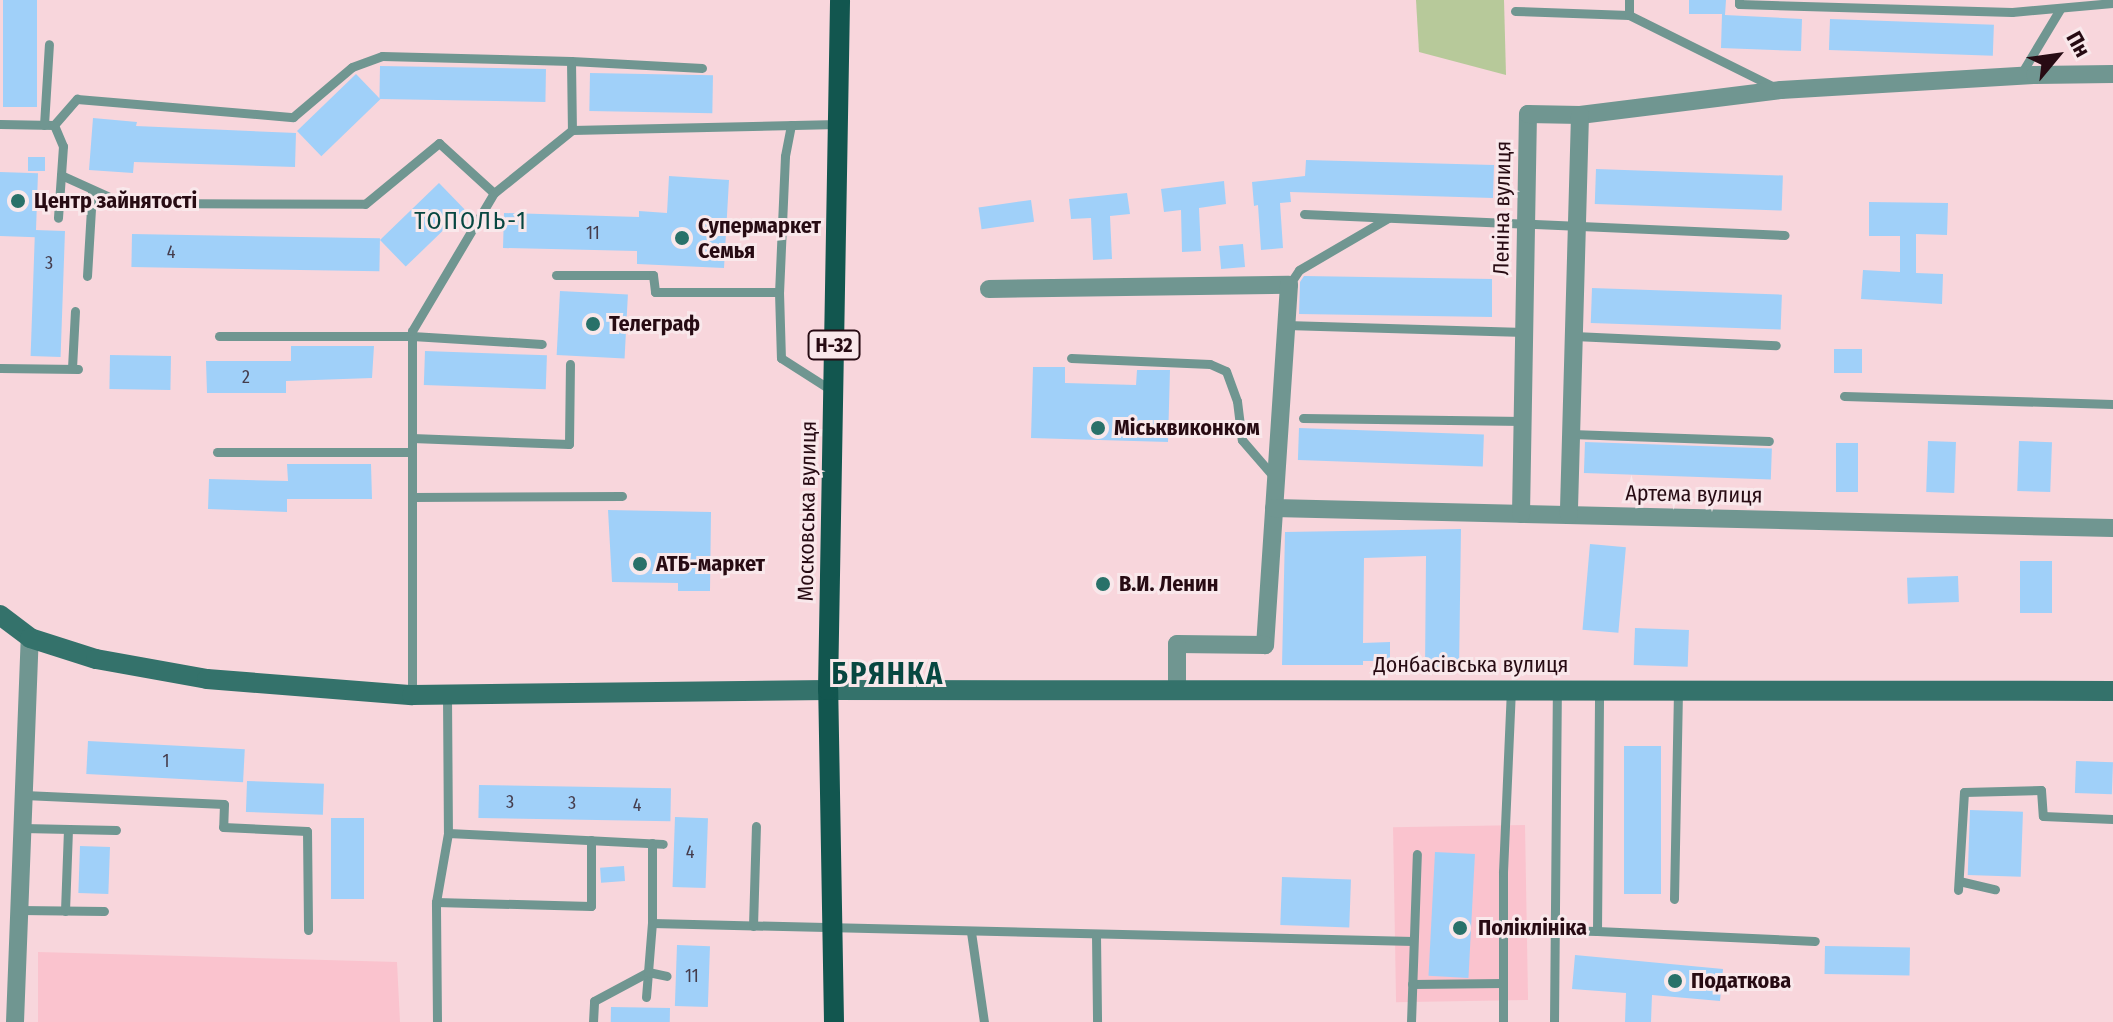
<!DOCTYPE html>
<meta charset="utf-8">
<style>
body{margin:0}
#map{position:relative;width:2113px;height:1022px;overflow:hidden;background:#f8d6dc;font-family:"Fira Sans Condensed",sans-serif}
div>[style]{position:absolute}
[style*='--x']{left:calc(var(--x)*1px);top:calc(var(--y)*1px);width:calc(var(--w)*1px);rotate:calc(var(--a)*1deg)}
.built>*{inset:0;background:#fac3ce;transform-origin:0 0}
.green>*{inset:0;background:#b7c99a}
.building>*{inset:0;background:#a0d0f9;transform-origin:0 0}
.lane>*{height:9px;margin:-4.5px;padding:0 4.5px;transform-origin:4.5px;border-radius:4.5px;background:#709691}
.street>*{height:18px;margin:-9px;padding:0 9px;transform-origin:9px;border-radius:9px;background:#709691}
.secondary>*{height:20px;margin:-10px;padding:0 10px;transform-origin:10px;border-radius:10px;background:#34726b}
.primary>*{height:20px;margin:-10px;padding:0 10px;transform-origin:10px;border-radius:10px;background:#12564f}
.dots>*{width:22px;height:22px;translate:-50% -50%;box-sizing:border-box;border:4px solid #f9e8eb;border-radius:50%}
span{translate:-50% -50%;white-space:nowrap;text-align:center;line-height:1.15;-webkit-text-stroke:6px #f9e8eb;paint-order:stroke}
.number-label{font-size:18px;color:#453c4c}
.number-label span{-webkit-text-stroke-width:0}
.shield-label span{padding:2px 6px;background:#f9e8eb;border:2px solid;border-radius:6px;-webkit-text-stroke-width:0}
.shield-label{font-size:20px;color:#270b13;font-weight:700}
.poi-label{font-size:22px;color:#270b13;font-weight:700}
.left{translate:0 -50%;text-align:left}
.street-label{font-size:22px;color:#270b13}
.neighbourhood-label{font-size:24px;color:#074741;letter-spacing:2px}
.district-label{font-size:30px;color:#074741;font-weight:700;letter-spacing:2px}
.north{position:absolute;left:2017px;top:16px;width:80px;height:80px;-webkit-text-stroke:6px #f9e8eb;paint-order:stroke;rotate:61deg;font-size:22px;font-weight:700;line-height:32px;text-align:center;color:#270b13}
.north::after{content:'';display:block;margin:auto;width:28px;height:36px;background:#270b13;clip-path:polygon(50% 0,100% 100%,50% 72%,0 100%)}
</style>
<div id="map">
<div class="built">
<i style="left:1525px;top:825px;width:175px;height:132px;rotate:89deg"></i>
<i style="clip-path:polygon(38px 952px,397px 962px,400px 1022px,38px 1022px)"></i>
</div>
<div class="green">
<i style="clip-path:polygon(1416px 0,1504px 0,1506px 75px,1419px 52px)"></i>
</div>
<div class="building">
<i style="left:3px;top:0;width:34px;height:107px"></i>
<i style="clip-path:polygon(1689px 0,1726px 0,1725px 15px,1802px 19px,1801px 51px,1721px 48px,1722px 14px,1689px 14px)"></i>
<i style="left:1830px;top:19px;width:164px;height:31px;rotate:2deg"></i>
<i style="left:380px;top:66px;width:166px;height:33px;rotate:1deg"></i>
<i style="left:590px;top:73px;width:123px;height:38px;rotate:1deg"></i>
<i style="left:356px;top:74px;width:35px;height:82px;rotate:46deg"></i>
<i style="clip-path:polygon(93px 118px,137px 122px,136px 126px,296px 133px,295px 167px,134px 162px,133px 173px,89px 170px)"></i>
<i style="left:28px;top:157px;width:17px;height:14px"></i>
<i style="clip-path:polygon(1306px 160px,1494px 165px,1493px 198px,1290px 192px,1291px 202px,1280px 203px,1283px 248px,1261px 250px,1258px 205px,1254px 206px,1252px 182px,1305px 176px)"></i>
<i style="left:1596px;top:169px;width:187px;height:35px;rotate:2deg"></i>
<i style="left:0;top:172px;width:38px;height:64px;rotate:2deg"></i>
<i style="clip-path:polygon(669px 176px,729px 180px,724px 268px,637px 264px,637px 251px,503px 248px,504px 213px,639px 217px,639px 211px,667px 213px)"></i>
<i style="clip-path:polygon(1224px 181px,1226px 204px,1199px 208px,1201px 251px,1182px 252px,1181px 210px,1164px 212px,1161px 189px)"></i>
<i style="left:439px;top:183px;width:37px;height:82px;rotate:46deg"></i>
<i style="clip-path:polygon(1127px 193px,1130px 214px,1110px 216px,1112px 259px,1093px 260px,1091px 218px,1071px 219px,1069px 199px)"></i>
<i style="left:1031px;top:200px;width:22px;height:53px;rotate:82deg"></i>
<i style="clip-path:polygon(1869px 202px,1948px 203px,1947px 235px,1916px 234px,1916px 273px,1943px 274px,1942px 304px,1861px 299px,1863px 270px,1900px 272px,1900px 236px,1869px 236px)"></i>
<i style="left:35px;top:230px;width:30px;height:126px;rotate:2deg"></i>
<i style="left:132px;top:234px;width:248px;height:33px;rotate:1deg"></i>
<i style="left:1243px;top:244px;width:23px;height:24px;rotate:85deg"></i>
<i style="clip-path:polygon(1304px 276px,1492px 279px,1492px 317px,1299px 314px,1300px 282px)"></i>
<i style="left:1592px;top:288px;width:190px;height:35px;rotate:2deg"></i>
<i style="left:560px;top:291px;width:68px;height:64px;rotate:3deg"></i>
<i style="clip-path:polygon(291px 346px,374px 346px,372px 378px,286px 381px,286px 393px,207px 393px,206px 361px,291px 361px)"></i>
<i style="left:1834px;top:349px;width:28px;height:24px"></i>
<i style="left:425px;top:351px;width:122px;height:34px;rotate:2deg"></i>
<i style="left:110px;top:355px;width:61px;height:34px;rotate:1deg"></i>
<i style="clip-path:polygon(1033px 367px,1065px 367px,1065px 383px,1136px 385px,1137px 370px,1170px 370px,1168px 442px,1031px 438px)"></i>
<i style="left:1299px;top:428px;width:185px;height:32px;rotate:2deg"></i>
<i style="left:1928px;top:441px;width:28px;height:51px;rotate:2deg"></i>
<i style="left:2019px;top:441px;width:33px;height:50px;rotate:2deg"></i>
<i style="left:1585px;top:442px;width:187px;height:31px;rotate:2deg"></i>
<i style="left:1858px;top:443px;width:49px;height:22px;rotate:90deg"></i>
<i style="clip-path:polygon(287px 464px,371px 464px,372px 499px,287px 499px,287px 512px,208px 509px,209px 479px,288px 481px)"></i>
<i style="clip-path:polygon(608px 510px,711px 512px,710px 591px,678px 591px,678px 583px,612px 582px)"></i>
<i style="clip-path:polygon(1461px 529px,1459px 670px,1425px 669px,1426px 556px,1364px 558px,1363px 643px,1390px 642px,1390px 661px,1363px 661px,1363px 665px,1282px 665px,1285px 532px)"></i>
<i style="left:1590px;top:544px;width:36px;height:86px;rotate:5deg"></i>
<i style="left:2020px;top:561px;width:32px;height:52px"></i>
<i style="left:1958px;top:576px;width:26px;height:51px;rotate:88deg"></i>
<i style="left:1635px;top:628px;width:54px;height:37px;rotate:2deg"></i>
<i style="left:88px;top:741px;width:157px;height:33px;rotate:3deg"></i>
<i style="left:1624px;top:746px;width:37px;height:148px"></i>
<i style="left:2076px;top:761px;width:37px;height:32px;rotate:2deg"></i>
<i style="left:247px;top:781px;width:77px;height:31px;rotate:2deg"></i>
<i style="left:479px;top:785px;width:192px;height:33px;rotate:1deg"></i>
<i style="left:1970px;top:810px;width:53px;height:65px;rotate:2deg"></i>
<i style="left:675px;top:817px;width:33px;height:70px;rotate:2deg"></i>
<i style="left:331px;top:818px;width:33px;height:81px"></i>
<i style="left:80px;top:846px;width:30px;height:47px;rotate:2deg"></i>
<i style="left:1435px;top:852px;width:40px;height:124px;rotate:3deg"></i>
<i style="left:624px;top:866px;width:15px;height:24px;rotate:86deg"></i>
<i style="left:1282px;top:877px;width:69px;height:48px;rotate:2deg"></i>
<i style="left:677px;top:945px;width:33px;height:61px;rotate:2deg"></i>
<i style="left:1825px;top:946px;width:85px;height:28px;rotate:1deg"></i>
<i style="clip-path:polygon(1575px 955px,1723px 969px,1720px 1001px,1652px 995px,1651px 1022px,1625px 1022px,1626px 993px,1572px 989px)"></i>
<i style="left:611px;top:1007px;width:59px;height:15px;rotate:1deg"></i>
</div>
<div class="lane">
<i style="--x:1739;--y:0;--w:4;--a:90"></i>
<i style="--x:1739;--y:4;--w:273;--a:1.7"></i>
<i style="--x:2012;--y:12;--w:101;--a:-5.1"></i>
<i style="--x:1515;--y:11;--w:114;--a:2"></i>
<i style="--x:1629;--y:15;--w:162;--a:26.4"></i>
<i style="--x:1629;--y:15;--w:15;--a:-90"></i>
<i style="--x:702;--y:68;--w:131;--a:-176.9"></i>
<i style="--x:571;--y:61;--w:69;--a:89.2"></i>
<i style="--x:572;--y:130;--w:266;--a:-1.3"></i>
<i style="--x:2021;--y:74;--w:76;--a:-59"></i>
<i style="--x:0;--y:124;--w:54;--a:1.1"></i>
<i style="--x:54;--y:125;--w:35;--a:-49"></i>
<i style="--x:77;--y:99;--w:217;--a:4.8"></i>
<i style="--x:293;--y:117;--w:77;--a:-40.3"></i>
<i style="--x:352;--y:67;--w:32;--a:-20"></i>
<i style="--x:382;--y:56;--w:189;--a:1.5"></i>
<i style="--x:44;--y:125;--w:81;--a:-86.5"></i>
<i style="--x:54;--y:125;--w:23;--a:67"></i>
<i style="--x:63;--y:146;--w:72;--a:94"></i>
<i style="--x:791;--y:125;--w:32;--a:101"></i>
<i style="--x:785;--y:156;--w:136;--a:92.5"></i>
<i style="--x:779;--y:292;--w:66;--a:88.3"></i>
<i style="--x:781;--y:358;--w:59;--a:32.6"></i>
<i style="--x:61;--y:175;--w:68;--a:24.3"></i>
<i style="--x:123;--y:203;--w:242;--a:0.2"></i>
<i style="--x:365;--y:204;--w:96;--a:-39.5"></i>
<i style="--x:439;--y:143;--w:74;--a:42.3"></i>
<i style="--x:494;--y:193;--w:100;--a:-38.9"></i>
<i style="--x:1304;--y:214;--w:481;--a:2.5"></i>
<i style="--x:556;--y:275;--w:97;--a:0"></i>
<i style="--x:653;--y:275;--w:17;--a:83"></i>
<i style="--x:655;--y:292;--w:124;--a:0"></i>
<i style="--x:87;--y:276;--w:84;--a:-86.6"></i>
<i style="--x:1289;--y:285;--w:18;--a:-56"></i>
<i style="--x:1299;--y:270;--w:103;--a:-30.3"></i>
<i style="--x:1286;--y:325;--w:238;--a:1.7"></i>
<i style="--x:219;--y:336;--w:193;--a:0"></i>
<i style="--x:412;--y:336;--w:130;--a:3.5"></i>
<i style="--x:1574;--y:336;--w:202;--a:2.6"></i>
<i style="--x:1071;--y:358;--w:139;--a:2.5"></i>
<i style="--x:1210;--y:364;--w:17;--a:24"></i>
<i style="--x:1226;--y:371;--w:32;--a:70"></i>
<i style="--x:1237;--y:401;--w:39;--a:83"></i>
<i style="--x:1242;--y:440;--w:49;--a:49.1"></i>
<i style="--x:0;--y:368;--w:78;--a:0.7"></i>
<i style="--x:72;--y:368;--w:57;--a:-87"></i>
<i style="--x:1844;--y:396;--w:269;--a:1.7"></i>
<i style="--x:1303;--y:418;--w:220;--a:0.8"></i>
<i style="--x:1571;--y:434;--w:198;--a:2"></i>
<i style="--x:412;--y:438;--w:157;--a:2.2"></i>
<i style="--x:569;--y:444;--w:80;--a:-89.3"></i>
<i style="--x:217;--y:452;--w:195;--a:0"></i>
<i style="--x:412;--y:497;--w:210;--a:-0.3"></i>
<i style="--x:412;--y:695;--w:364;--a:-90"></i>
<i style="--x:412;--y:331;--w:161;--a:-59.3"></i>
<i style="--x:447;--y:696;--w:137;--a:89.6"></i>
<i style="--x:448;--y:833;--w:215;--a:2.9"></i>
<i style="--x:24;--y:795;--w:200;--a:2.6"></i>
<i style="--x:224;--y:804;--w:23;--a:92"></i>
<i style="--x:223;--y:827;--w:84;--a:2.7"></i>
<i style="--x:307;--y:831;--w:99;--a:89.4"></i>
<i style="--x:23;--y:828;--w:93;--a:1.2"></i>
<i style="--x:652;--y:843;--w:80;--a:90"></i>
<i style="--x:652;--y:923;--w:761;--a:1.35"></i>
<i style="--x:1959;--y:881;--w:37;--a:13"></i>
<i style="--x:1958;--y:890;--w:98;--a:-86.5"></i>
<i style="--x:1964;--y:792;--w:77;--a:-1.5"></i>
<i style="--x:2041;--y:790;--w:26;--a:86"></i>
<i style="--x:2043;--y:816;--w:70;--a:2.5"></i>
<i style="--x:1674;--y:899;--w:210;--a:-88.9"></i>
<i style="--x:436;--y:902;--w:155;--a:1.5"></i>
<i style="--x:591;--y:906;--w:66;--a:-90"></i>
<i style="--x:20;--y:910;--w:84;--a:0.7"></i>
<i style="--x:65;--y:911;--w:82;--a:-87.9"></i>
<i style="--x:753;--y:926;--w:100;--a:-88.3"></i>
<i style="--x:1555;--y:930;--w:42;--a:1.4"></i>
<i style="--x:1597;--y:931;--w:242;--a:-89.5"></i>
<i style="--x:1597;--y:931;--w:218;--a:2.6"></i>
<i style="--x:971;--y:932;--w:91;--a:81.8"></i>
<i style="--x:1096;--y:935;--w:87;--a:89.3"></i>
<i style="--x:1412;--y:984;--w:91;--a:-0.6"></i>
<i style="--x:646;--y:997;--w:74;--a:-85.4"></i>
<i style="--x:437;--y:1022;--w:120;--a:-90.5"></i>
<i style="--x:436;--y:902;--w:70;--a:-80.1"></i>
<i style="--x:593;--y:1022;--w:21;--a:-87"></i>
<i style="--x:594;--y:1001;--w:61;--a:-28.2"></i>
<i style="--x:648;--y:972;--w:19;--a:12"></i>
<i style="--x:1411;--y:1022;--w:168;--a:-88"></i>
<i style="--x:1503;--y:1022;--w:150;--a:-90"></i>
<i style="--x:1503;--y:872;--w:183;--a:-87.5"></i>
<i style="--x:1554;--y:1022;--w:333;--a:-89.5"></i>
</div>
<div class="street">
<i style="--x:1580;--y:115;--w:203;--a:-7.1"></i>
<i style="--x:1781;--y:90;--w:254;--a:-3.4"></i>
<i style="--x:2035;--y:75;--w:78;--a:-0.7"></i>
<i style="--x:989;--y:289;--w:300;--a:-0.8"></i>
<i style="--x:1289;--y:285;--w:361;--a:93.8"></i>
<i style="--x:1265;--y:645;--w:88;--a:-179.3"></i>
<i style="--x:1177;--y:644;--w:45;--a:90"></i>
<i style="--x:1274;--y:508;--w:839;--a:1.37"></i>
<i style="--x:1521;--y:514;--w:400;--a:-89"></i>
<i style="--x:1528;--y:114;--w:52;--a:1.1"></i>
<i style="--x:1580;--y:115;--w:400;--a:91.6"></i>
<i style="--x:15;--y:1022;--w:384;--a:-87.8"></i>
</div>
<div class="secondary">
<i style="--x:0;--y:615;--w:38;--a:37"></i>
<i style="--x:30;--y:638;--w:69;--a:17.7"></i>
<i style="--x:96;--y:659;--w:113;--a:10.2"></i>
<i style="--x:207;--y:679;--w:206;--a:4.5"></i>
<i style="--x:412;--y:695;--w:416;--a:-0.7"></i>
<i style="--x:828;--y:690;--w:1285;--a:0.04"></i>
</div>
<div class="primary">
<i style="--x:834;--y:1022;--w:332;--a:-91"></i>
<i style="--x:828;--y:690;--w:690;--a:-89"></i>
</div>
<div class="dots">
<i style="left:18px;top:201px;background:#297169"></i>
<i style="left:682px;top:238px;background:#297169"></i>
<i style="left:593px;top:324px;background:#297169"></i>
<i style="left:1098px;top:428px;background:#297169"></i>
<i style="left:640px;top:564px;background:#297169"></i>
<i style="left:1103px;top:584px;background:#297169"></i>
<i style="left:1460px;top:928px;background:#297169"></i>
<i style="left:1675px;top:981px;background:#297169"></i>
</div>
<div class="number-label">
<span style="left:593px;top:233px">11</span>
<span style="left:171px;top:252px">4</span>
<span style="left:49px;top:263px">3</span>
<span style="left:246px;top:377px">2</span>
<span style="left:166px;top:761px">1</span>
<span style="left:510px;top:802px">3</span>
<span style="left:572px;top:803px">3</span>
<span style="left:637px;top:805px">4</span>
<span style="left:690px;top:852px">4</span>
<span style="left:692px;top:976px">11</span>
</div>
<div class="shield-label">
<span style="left:834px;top:345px">Н-32</span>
</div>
<div class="poi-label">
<span class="left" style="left:34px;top:201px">Центр зайнятості</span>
<span class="left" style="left:698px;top:238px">Супермаркет<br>Семья</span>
<span class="left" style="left:609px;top:324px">Телеграф</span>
<span class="left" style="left:1114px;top:428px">Міськвиконком</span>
<span class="left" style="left:656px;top:564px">АТБ-маркет</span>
<span class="left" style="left:1119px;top:584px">В.И. Ленин</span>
<span class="left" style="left:1478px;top:928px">Поліклініка</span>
<span class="left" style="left:1691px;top:981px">Податкова</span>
</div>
<div class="street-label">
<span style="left:1502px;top:208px;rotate:-89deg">Леніна вулиця</span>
<span style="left:1694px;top:494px;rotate:1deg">Артема вулиця</span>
<span style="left:807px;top:511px;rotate:-89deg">Московська вулиця</span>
<span style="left:1471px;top:665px">Донбасівська вулиця</span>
</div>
<div class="neighbourhood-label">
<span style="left:471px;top:222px">ТОПОЛЬ-1</span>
</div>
<div class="district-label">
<span style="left:888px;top:674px">БРЯНКА</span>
</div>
<div class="north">Пн</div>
</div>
